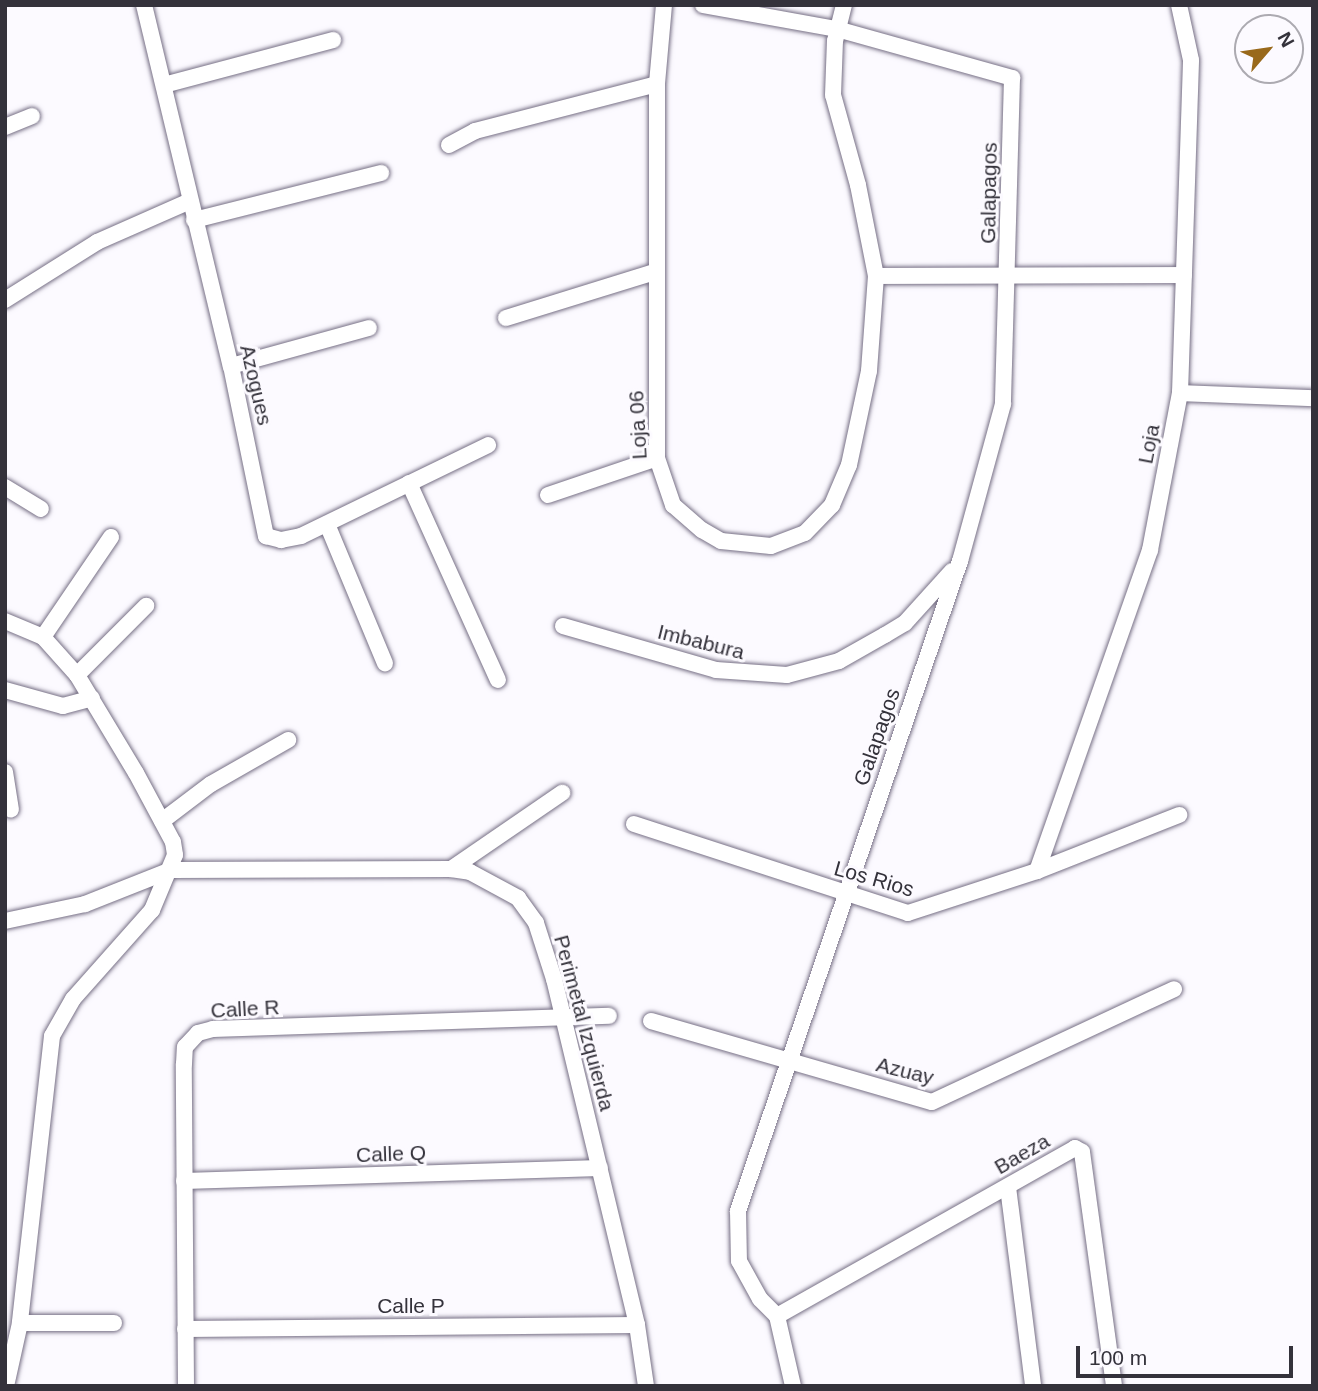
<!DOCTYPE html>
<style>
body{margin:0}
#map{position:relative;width:1318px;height:1391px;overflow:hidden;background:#fcfaff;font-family:Arial,sans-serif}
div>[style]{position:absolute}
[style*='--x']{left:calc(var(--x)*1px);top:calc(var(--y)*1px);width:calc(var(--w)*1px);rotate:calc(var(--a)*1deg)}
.roads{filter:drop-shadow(0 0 2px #766f85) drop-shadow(0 0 2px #766f85)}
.minor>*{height:16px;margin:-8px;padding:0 8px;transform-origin:8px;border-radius:8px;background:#fff}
span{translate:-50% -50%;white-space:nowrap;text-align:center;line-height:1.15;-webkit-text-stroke:6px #fcfaff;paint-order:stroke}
.street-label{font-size:21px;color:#34323b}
.frame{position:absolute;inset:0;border:7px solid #34323b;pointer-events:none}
.north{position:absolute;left:1234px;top:14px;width:70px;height:70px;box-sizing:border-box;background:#fcfaff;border:2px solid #acaab1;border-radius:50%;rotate:61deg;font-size:19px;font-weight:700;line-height:28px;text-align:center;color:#34323b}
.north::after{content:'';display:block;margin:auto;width:24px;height:32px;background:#99691b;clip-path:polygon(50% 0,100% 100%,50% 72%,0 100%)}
.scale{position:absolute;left:1076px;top:1346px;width:217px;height:32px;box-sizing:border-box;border:4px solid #34323b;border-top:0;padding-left:9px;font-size:21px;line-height:24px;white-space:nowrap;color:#34323b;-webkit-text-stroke:5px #fcfaff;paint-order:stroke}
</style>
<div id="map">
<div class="roads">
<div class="minor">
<i style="--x:144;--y:5;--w:371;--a:76.5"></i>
<i style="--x:231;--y:366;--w:174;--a:78.4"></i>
<i style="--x:266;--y:536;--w:16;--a:15"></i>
<i style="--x:281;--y:540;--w:20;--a:-11"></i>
<i style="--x:301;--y:536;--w:208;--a:-25.9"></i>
<i style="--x:664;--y:5;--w:79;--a:95.1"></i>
<i style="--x:657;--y:84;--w:374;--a:90"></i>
<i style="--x:657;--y:458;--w:50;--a:71.2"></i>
<i style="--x:673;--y:505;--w:38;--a:41"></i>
<i style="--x:702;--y:530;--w:22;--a:30"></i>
<i style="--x:721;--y:541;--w:50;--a:5.7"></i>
<i style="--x:771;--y:546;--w:36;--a:-21"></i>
<i style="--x:805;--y:533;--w:39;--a:-46"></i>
<i style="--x:832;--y:505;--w:43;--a:-67"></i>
<i style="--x:849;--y:465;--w:96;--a:-78"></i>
<i style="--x:869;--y:371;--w:95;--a:-85.8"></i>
<i style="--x:876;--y:276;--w:93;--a:-101.2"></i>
<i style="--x:858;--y:185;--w:93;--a:-105.5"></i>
<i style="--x:833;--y:95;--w:54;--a:-87.9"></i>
<i style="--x:835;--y:41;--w:37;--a:-76"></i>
<i style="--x:703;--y:5;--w:136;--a:10.2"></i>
<i style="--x:837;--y:29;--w:182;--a:15.6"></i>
<i style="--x:1012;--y:78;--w:326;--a:91.6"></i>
<i style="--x:1003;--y:404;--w:163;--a:105.3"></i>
<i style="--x:960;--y:561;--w:687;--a:108.86"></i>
<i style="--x:738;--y:1211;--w:50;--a:88.9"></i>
<i style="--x:739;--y:1261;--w:43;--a:61.1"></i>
<i style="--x:760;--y:1299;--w:24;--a:45"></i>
<i style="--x:777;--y:1316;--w:72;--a:77.1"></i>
<i style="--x:164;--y:85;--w:175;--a:-14.9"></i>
<i style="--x:5;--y:127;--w:29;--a:-22"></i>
<i style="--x:449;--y:145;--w:30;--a:-28"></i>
<i style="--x:475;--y:131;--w:188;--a:-14.5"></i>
<i style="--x:194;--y:220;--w:193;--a:-14.1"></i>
<i style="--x:876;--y:276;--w:308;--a:-0.2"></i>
<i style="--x:5;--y:300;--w:109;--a:-32.2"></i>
<i style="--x:97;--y:242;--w:102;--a:-23.8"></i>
<i style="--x:506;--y:318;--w:156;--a:-17.2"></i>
<i style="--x:231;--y:366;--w:143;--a:-15.4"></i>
<i style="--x:1180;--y:393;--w:133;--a:2.2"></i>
<i style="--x:409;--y:483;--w:216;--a:65.7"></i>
<i style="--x:5;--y:487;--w:42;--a:31.4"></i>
<i style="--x:548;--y:495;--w:115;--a:-18.7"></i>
<i style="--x:327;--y:524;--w:151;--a:67.4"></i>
<i style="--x:5;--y:621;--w:41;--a:22.8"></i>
<i style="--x:43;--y:637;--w:51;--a:48.2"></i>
<i style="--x:77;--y:675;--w:114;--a:59"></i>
<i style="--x:136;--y:773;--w:78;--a:61.8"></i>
<i style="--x:173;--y:842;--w:13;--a:81"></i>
<i style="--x:175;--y:855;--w:60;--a:112.7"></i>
<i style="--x:152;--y:910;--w:119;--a:131.6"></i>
<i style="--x:73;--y:999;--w:43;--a:119.6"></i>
<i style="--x:52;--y:1036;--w:289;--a:96.4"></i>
<i style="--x:20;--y:1323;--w:65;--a:102.5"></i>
<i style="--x:563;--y:626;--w:159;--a:16"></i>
<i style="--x:716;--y:670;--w:71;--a:4"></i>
<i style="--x:787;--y:675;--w:54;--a:-15.1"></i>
<i style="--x:839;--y:661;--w:53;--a:-29.5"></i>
<i style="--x:885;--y:635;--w:23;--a:-31"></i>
<i style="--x:905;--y:623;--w:70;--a:-47.9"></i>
<i style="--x:43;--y:637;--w:121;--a:-55.8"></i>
<i style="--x:77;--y:675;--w:98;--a:-45"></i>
<i style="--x:5;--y:690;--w:60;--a:15.4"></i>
<i style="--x:63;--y:706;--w:30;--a:-15"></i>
<i style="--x:5;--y:772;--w:38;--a:81"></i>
<i style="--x:162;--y:821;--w:61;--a:-37.1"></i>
<i style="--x:211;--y:784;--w:89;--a:-29.7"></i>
<i style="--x:634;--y:824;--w:288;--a:18"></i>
<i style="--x:908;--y:913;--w:136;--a:-18"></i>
<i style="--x:1037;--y:871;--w:153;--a:-21.5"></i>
<i style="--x:451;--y:869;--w:135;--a:-34.4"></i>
<i style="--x:1037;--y:871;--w:340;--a:-70.6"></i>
<i style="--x:1150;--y:550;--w:160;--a:-79.2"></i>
<i style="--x:1180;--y:393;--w:333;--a:-88.1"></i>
<i style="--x:1191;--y:60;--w:56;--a:-102.3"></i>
<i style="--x:5;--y:921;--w:82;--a:-12"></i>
<i style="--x:85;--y:904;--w:92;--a:-21.6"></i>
<i style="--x:171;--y:870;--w:280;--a:-0.2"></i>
<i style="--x:451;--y:869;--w:19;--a:9"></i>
<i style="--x:470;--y:872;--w:55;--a:28.4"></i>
<i style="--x:518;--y:898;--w:31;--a:54"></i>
<i style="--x:536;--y:923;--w:59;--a:72.2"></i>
<i style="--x:554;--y:979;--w:356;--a:76.5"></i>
<i style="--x:637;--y:1325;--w:62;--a:81.6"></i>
<i style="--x:651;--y:1021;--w:292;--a:16.1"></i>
<i style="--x:932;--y:1102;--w:267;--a:-25"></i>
<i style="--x:184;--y:1181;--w:416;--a:-1.8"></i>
<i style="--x:1008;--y:1187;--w:201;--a:82.8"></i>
<i style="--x:777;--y:1316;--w:342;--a:-29.4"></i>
<i style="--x:1075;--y:1148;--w:8;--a:30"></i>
<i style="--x:1082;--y:1152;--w:236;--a:82.2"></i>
<i style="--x:20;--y:1323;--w:94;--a:0"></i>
<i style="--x:185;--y:1329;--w:452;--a:-0.5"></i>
<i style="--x:186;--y:1386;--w:322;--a:-90.4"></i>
<i style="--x:184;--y:1064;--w:17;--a:-87"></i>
<i style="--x:185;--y:1047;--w:19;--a:-47"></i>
<i style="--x:198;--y:1033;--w:16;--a:-15"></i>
<i style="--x:213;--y:1029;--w:396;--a:-1.9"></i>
</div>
</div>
<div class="street-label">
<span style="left:989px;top:193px;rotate:-89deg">Galapagos</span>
<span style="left:256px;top:385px;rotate:77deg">Azogues</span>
<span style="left:638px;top:425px;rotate:-93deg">Loja 06</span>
<span style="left:1149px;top:444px;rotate:-79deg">Loja</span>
<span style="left:701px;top:642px;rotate:14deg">Imbabura</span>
<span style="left:877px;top:737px;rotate:-71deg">Galapagos</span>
<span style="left:874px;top:879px;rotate:16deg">Los Rios</span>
<span style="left:245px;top:1009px;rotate:-3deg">Calle R</span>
<span style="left:584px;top:1023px;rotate:75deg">Perimetal Izquierda</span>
<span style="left:905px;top:1071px;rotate:14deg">Azuay</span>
<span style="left:391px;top:1154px;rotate:-2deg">Calle Q</span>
<span style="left:1022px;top:1154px;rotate:-30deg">Baeza</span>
<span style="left:411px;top:1306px">Calle P</span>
</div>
<div class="frame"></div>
<div class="north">N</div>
<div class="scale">100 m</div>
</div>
